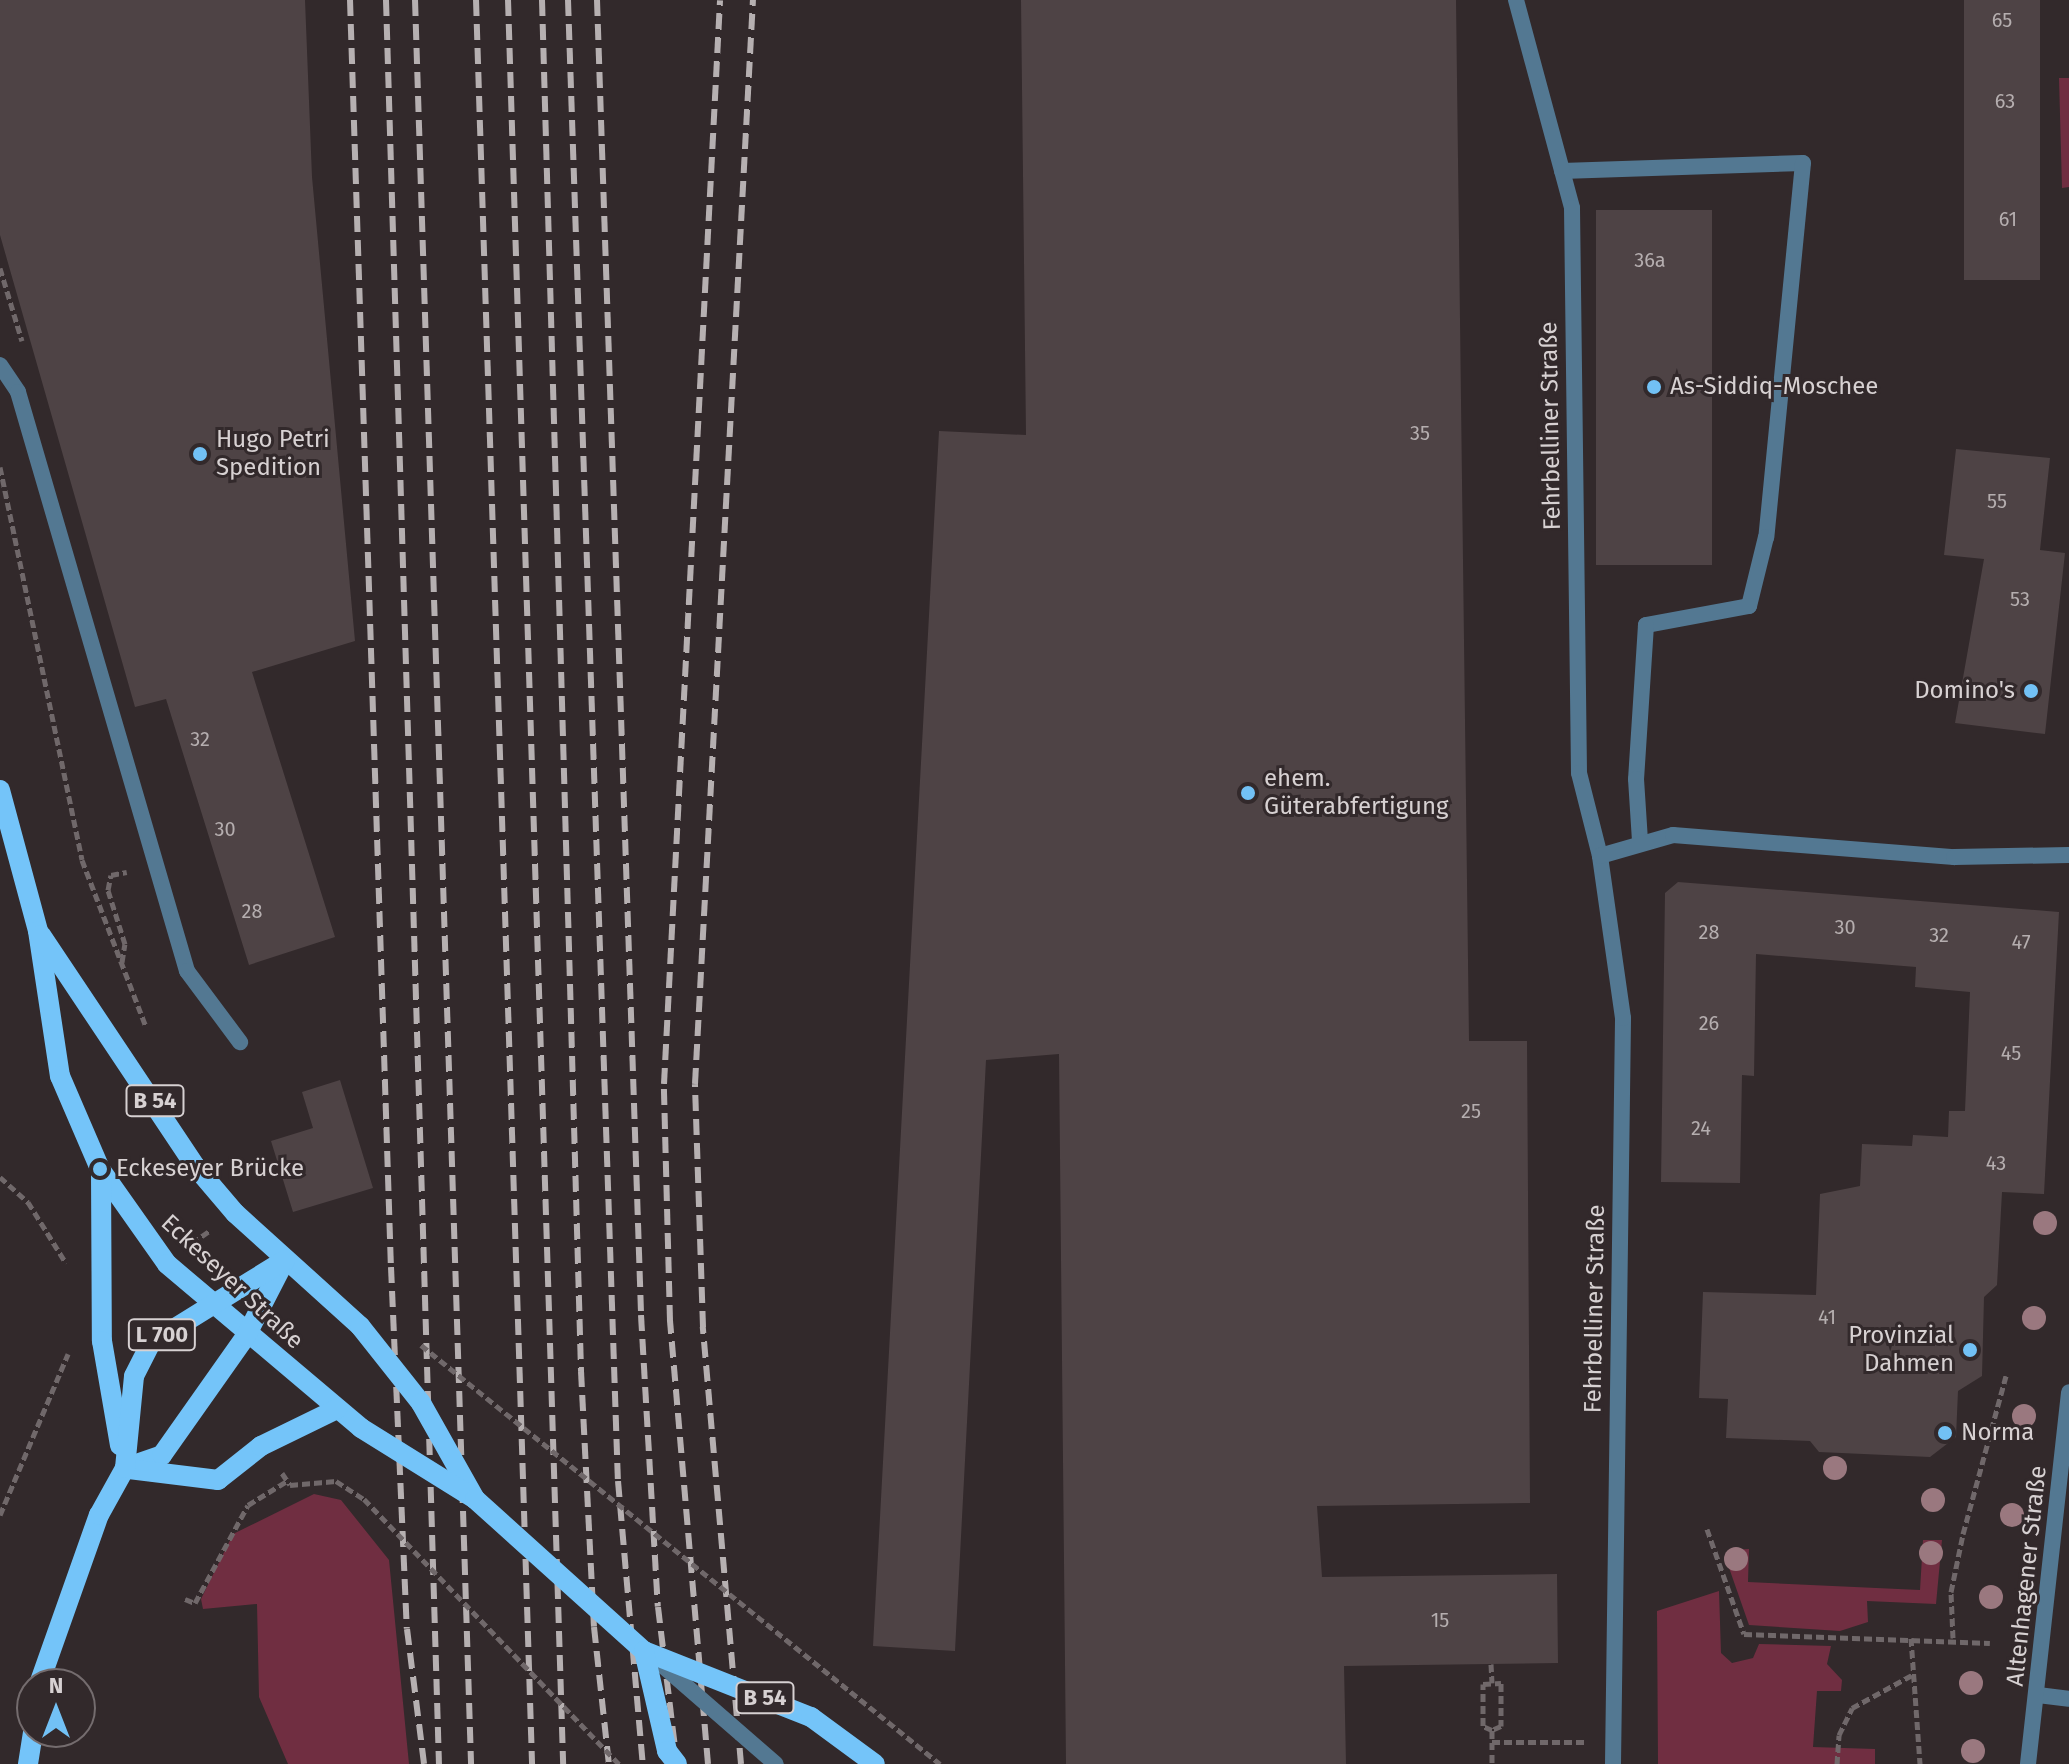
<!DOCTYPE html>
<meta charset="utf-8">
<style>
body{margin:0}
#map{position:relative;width:2069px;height:1764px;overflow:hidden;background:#32292b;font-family:"Fira Sans",sans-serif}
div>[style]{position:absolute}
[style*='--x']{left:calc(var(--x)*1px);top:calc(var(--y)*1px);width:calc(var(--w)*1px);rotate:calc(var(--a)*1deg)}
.green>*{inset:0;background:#702e41}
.building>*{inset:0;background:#4e4345;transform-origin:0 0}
.path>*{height:5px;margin-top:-2.5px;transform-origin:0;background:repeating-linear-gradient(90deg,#70686a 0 8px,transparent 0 12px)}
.service>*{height:16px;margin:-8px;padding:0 8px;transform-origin:8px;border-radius:8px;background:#537892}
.minor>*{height:16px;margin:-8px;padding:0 8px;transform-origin:8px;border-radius:8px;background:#537892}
.tertiary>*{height:16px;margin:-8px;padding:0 8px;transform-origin:8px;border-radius:8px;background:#537892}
.primary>*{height:20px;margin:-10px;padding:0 10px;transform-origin:10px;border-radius:10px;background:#74c4f9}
.rail>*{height:6px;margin-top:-3px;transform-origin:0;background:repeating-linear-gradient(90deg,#b6b0b1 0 16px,transparent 0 24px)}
.path-bridge>*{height:5px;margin-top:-2.5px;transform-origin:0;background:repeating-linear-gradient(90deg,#70686a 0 8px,transparent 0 12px)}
.tertiary-bridge>*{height:16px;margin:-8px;padding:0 8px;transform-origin:8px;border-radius:8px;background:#537892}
.primary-bridge>*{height:20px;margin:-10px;padding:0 10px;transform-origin:10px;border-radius:10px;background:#74c4f9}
.trees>*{width:24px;height:24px;margin:-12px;border-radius:50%;background:#9a787f}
.dots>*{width:22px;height:22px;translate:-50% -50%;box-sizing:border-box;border:4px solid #32292b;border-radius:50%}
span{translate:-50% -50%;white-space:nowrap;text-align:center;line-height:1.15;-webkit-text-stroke:6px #32292b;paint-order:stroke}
.number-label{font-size:20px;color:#b5aeaf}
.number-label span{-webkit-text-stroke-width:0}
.shield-label span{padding:2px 6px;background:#32292b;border:2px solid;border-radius:6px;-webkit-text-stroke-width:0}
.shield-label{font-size:22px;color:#d7d1d2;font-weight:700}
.poi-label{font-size:24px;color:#d7d1d2}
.left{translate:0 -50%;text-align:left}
.right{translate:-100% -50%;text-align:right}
.street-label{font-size:24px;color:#d7d1d2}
.north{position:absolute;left:16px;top:1668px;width:80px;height:80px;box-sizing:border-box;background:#32292b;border:2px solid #746c6e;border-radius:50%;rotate:0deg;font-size:22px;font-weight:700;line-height:32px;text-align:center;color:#d7d1d2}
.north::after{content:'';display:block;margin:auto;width:28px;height:36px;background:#72c1f5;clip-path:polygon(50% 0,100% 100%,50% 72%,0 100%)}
</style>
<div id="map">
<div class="green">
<i style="clip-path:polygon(2059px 78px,2069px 78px,2069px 187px,2062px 188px)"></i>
<i style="clip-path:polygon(314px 1494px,341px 1500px,389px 1560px,409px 1764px,288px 1764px,259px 1697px,257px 1604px,203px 1609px,201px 1599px,233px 1534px)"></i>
<i style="clip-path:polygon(1923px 1540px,1942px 1540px,1936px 1604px,1867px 1601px,1868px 1622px,1840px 1631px,1749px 1625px,1727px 1562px,1728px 1550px,1749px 1549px,1748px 1582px,1920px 1590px)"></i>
<i style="clip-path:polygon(1719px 1591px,1721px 1653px,1732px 1663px,1753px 1658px,1759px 1644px,1831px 1646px,1827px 1664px,1842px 1680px,1841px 1691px,1817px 1691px,1813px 1747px,1875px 1749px,1875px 1764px,1658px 1764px,1657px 1611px)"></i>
</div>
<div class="building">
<i style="clip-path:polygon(0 0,305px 0,312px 177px,355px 641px,252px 672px,335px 937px,249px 965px,166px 699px,135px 707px,0 235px)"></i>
<i style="clip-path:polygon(1021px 0,1456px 0,1469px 1041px,1527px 1041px,1530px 1503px,1317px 1506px,1322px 1577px,1557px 1574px,1558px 1663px,1344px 1666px,1346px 1764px,1066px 1764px,1059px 1054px,986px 1060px,955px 1651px,873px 1646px,939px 431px,1026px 435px)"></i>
<i style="left:1964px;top:0;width:76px;height:280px"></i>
<i style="left:1596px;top:210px;width:116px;height:355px"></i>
<i style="clip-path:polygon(1956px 449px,2050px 458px,2040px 550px,2065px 553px,2045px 734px,1955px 723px,1984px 559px,1944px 555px)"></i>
<i style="clip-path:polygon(1678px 882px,2059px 912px,2044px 1194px,2002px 1192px,1997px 1285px,1984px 1297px,1982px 1376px,1958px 1391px,1956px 1437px,1930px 1457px,1819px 1452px,1810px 1441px,1726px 1438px,1728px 1399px,1699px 1398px,1703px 1292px,1816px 1295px,1820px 1194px,1860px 1186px,1862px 1144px,1912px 1146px,1913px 1135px,1948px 1137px,1949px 1111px,1965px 1111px,1970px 992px,1915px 987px,1916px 967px,1756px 954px,1754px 1076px,1742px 1075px,1740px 1183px,1661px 1182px,1665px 893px)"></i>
<i style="clip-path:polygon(340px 1080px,373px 1188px,293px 1212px,271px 1141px,313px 1128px,302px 1092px)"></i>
</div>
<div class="path">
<i style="--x:0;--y:268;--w:76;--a:73.2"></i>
<i style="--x:0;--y:467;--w:401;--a:78.2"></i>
<i style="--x:82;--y:860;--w:179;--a:69"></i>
<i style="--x:122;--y:962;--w:18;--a:-81"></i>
<i style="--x:125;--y:944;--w:57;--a:-107.5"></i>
<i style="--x:108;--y:890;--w:15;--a:-79"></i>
<i style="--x:111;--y:875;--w:16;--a:-11"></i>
<i style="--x:0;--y:1177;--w:38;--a:42"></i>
<i style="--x:28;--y:1202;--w:72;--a:58.1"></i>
<i style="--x:192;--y:1243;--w:21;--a:-35"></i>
<i style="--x:282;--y:1473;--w:14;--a:56"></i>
<i style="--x:290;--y:1485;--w:46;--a:-5"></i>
<i style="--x:336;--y:1481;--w:33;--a:33"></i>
<i style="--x:0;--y:1515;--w:175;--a:-67.1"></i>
<i style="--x:1707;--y:1529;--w:111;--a:70.6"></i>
<i style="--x:1744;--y:1634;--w:246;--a:2.1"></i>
<i style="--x:185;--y:1599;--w:11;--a:22"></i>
<i style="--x:195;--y:1603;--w:111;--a:-61.6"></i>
<i style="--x:248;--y:1505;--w:46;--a:-31.6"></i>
<i style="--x:1911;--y:1638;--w:126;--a:85.9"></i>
<i style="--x:1953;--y:1638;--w:46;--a:-92.5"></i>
<i style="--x:1951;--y:1592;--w:59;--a:-78.3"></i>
<i style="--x:1963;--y:1534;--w:164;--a:-74.8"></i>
<i style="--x:1491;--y:1664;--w:19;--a:87"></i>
<i style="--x:1501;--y:1683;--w:43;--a:90"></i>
<i style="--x:1501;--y:1726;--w:10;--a:156"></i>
<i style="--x:1492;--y:1730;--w:10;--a:-156"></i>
<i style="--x:1483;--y:1726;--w:42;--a:-90"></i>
<i style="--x:1483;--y:1684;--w:18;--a:-3"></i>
<i style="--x:1492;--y:1730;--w:34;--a:90"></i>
<i style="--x:1492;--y:1742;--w:92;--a:0"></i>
<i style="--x:1837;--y:1764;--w:29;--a:-86"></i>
<i style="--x:1839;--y:1735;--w:30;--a:-64"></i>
<i style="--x:1852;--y:1708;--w:68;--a:-28.8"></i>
</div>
<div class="service">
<i style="--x:1562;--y:171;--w:241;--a:-1.9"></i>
<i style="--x:1803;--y:163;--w:376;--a:95.6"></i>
<i style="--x:1766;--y:537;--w:71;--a:103.8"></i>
<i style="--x:1749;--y:606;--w:105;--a:169.5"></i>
<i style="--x:1646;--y:625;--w:154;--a:93.7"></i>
<i style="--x:1636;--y:779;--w:62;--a:86.3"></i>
<i style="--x:0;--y:365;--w:32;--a:56"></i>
<i style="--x:18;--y:392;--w:603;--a:73.73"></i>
<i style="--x:187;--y:971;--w:89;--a:53.3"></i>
</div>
<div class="minor">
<i style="--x:1516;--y:0;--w:215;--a:74.9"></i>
<i style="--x:1572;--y:208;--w:565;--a:89.29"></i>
<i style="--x:1579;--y:773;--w:86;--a:75.8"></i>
<i style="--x:2038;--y:1695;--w:31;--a:7"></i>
<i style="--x:1613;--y:1764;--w:746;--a:-89.23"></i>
<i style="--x:1623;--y:1018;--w:164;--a:-98.1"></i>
<i style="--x:1600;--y:856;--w:76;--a:-16"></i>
<i style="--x:1673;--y:835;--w:282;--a:4.5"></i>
<i style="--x:1954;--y:857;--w:115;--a:-1"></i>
</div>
<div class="tertiary">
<i style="--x:2028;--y:1764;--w:374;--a:-83.7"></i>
</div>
<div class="primary">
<i style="--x:0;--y:790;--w:146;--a:74.9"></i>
<i style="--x:38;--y:931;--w:147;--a:81.4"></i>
<i style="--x:60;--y:1076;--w:101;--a:66.7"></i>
<i style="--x:100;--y:1169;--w:116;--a:54.8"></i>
<i style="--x:167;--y:1264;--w:254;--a:40.2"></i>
<i style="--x:41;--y:935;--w:278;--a:56.3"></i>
<i style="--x:195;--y:1166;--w:62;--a:49.6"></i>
<i style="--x:235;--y:1213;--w:169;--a:42.1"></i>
<i style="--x:101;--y:1174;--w:167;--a:89.7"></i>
<i style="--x:102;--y:1341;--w:106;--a:80.2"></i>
<i style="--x:125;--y:1468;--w:39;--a:-19"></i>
<i style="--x:162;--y:1455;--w:146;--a:-54.8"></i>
<i style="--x:246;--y:1336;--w:85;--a:-62.8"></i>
<i style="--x:129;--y:1469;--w:90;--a:7"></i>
<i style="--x:218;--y:1480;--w:55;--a:-38.3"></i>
<i style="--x:261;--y:1446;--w:85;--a:-26"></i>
<i style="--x:39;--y:1684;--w:179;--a:-70.5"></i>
<i style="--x:99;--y:1515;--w:54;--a:-61"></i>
<i style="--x:125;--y:1468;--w:92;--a:-84.4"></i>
<i style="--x:134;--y:1376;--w:37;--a:-63"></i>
<i style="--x:151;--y:1343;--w:158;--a:-31.8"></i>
<i style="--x:28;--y:1764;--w:32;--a:-81"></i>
</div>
<div class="rail">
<i style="--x:350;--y:0;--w:1268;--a:88.15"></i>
<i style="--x:391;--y:1267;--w:362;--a:87.5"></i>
<i style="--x:407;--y:1629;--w:136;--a:82.8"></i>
<i style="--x:386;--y:0;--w:1765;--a:88.28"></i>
<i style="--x:415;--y:0;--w:1765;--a:88.18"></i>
<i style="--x:476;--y:0;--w:1765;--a:88.18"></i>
<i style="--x:508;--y:0;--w:1765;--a:88.21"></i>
<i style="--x:542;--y:0;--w:1372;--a:88.37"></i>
<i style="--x:581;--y:1371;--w:256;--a:87.1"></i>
<i style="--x:594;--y:1627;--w:138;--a:83.8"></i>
<i style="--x:568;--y:0;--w:1482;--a:88.07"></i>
<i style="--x:618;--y:1481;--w:284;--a:85"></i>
<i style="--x:597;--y:0;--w:1316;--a:88.08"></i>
<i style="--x:641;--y:1315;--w:292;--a:86.7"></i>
<i style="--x:658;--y:1607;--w:158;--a:83.1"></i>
<i style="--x:708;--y:1764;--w:445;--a:-94.9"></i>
<i style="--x:670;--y:1321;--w:237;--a:-91.5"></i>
<i style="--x:664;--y:1084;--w:1085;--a:-87.04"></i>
<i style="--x:741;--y:1764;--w:439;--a:-95"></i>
<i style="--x:703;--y:1327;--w:243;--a:-91.9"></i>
<i style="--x:695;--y:1084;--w:1086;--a:-86.94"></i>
</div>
<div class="path-bridge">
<i style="--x:421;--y:1345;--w:667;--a:38.91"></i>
<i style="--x:364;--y:1499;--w:368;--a:46.1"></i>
</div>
<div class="tertiary-bridge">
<i style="--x:655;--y:1659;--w:160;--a:41"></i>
</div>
<div class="primary-bridge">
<i style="--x:360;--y:1326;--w:98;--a:51.6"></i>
<i style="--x:421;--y:1403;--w:110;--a:60.6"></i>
<i style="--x:361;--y:1428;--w:134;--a:31.9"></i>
<i style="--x:475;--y:1499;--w:227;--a:42"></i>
<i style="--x:644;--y:1651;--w:180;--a:21.6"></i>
<i style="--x:811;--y:1717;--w:79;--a:36.3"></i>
<i style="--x:644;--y:1651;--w:103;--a:77"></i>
<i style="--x:667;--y:1751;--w:16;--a:52"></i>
</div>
<div class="trees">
<i style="left:2045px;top:1223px"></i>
<i style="left:2034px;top:1318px"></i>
<i style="left:2024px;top:1416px"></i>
<i style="left:1835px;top:1468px"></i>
<i style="left:1933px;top:1500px"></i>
<i style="left:2012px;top:1515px"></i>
<i style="left:1931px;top:1553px"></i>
<i style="left:1736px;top:1559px"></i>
<i style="left:1991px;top:1597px"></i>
<i style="left:1971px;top:1683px"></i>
<i style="left:1973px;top:1751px"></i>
</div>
<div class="dots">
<i style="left:1654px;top:387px;background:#72c1f5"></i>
<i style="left:200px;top:454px;background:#72c1f5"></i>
<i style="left:2031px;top:691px;background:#72c1f5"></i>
<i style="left:1248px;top:793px;background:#72c1f5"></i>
<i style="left:100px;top:1169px;background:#72c1f5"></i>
<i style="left:1970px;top:1350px;background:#72c1f5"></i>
<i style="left:1945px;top:1433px;background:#72c1f5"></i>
</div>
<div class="number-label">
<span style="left:2002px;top:20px">65</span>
<span style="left:2005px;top:101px">63</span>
<span style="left:2008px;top:219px">61</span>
<span style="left:1650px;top:260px">36a</span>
<span style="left:1420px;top:433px">35</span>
<span style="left:1997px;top:501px">55</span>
<span style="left:2020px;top:599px">53</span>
<span style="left:200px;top:739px">32</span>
<span style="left:225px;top:829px">30</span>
<span style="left:252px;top:911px">28</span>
<span style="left:1845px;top:927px">30</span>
<span style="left:1709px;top:932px">28</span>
<span style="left:1939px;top:935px">32</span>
<span style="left:2021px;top:942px">47</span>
<span style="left:1709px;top:1023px">26</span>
<span style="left:2011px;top:1053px">45</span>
<span style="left:1471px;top:1111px">25</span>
<span style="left:1701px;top:1128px">24</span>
<span style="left:1996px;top:1163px">43</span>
<span style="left:1827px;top:1317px">41</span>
<span style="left:1440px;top:1620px">15</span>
</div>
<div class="shield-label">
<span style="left:155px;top:1101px">B 54</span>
<span style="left:162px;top:1335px">L 700</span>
<span style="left:765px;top:1698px">B 54</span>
</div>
<div class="poi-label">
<span class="left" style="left:1670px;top:387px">As-Siddiq-Moschee</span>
<span class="left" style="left:216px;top:454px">Hugo Petri<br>Spedition</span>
<span class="right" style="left:2015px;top:691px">Domino's</span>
<span class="left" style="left:1264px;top:793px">ehem.<br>Güterabfertigung</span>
<span class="left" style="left:116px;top:1169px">Eckeseyer Brücke</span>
<span class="right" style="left:1954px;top:1350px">Provinzial<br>Dahmen</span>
<span class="left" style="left:1961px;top:1433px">Norma</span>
</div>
<div class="street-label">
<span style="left:1551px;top:426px;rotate:-91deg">Fehrbelliner Straße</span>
<span style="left:232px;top:1282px;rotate:43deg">Eckeseyer Straße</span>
<span style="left:1595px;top:1309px;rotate:-89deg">Fehrbelliner Straße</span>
<span style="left:2027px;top:1576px;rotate:-84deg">Altenhagener Straße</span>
</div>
<div class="north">N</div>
</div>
